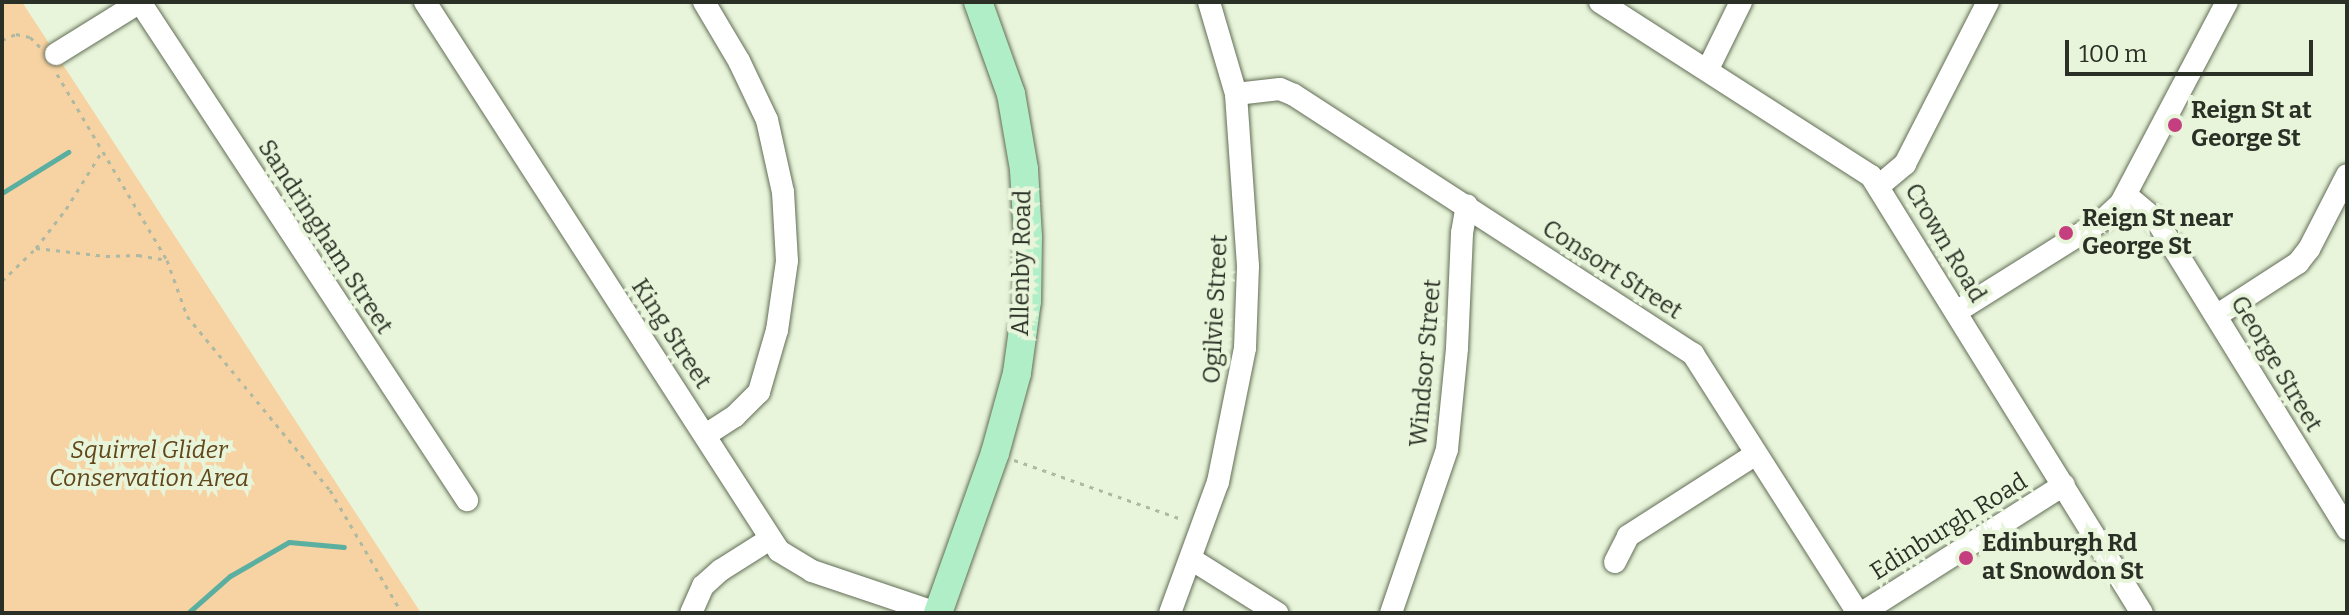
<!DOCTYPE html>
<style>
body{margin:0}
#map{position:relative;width:2349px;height:615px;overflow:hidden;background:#e8f5da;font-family:Bitter,serif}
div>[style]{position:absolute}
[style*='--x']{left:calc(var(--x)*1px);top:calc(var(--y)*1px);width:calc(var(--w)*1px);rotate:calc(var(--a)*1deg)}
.green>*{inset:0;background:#f7d2a2}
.stream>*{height:5px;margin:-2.5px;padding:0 2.5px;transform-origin:2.5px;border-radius:2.5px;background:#5bafa1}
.path>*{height:3px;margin-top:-1.5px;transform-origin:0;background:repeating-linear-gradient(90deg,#aeb9a3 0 4px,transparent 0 10px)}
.roads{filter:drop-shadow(0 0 2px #626d56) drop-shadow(0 0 2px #626d56)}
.minor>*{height:22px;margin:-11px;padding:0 11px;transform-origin:11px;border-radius:11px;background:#fff}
.major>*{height:28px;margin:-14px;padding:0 14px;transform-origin:14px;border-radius:14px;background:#b0eec7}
.dots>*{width:22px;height:22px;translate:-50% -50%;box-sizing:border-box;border:4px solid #e8f5da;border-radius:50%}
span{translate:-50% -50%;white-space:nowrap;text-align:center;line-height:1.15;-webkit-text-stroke:8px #e8f5da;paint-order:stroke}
.poi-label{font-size:24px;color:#2b3026;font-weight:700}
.left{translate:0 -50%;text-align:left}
.street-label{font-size:24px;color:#2b3026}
.park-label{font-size:24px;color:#61451b;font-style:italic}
.frame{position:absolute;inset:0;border:4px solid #2b3026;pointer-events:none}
.scale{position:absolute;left:2065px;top:40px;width:248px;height:36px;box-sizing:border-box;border:4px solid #2b3026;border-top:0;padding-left:10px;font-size:24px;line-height:28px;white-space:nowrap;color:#2b3026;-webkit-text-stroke:6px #e8f5da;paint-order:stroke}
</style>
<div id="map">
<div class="green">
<i style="clip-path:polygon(2px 2px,22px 2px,421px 613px,2px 613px)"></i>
</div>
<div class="stream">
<i style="--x:2;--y:193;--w:78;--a:-31.8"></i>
<i style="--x:188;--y:613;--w:56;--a:-41.4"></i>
<i style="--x:230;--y:576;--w:68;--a:-30"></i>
<i style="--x:289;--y:542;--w:55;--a:5.2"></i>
</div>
<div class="path">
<i style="--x:2;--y:40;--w:15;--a:-23"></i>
<i style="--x:16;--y:34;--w:14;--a:12"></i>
<i style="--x:30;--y:37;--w:14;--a:45"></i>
<i style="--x:57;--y:74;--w:216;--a:59.4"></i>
<i style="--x:167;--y:260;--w:59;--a:70.3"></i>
<i style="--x:187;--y:316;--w:225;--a:50.6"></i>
<i style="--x:330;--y:490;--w:143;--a:59.7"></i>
<i style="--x:1906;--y:196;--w:12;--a:0"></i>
<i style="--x:36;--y:248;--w:70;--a:6.5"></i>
<i style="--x:106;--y:256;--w:32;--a:-2"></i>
<i style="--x:138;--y:255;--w:29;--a:10"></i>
<i style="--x:2;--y:281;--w:47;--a:-44.1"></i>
<i style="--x:36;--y:248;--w:49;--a:-52.4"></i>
<i style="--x:66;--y:209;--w:66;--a:-58"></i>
<i style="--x:1014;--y:460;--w:180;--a:19.4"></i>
</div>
<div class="roads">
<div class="minor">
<i style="--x:140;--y:2;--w:596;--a:56.71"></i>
<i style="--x:425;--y:2;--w:653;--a:57.19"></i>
<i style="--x:779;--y:551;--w:39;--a:31"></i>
<i style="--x:812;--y:571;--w:132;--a:18.6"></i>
<i style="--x:704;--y:2;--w:69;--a:59.3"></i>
<i style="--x:739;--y:61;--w:65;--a:64.6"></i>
<i style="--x:767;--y:120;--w:74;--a:77.5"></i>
<i style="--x:783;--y:192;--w:69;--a:86.7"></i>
<i style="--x:787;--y:261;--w:70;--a:98.2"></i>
<i style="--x:777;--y:330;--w:65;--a:106.2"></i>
<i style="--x:759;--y:392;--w:34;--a:135"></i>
<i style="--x:735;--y:416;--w:35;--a:147"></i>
<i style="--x:1600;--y:2;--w:322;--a:32.7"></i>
<i style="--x:1871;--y:176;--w:514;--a:58.2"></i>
<i style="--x:56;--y:54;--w:99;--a:-31.8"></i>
<i style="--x:1708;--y:69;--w:75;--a:-63.8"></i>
<i style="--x:1236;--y:94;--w:44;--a:-6.5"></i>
<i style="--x:1280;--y:89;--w:15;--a:23"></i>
<i style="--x:1294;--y:95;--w:476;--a:33"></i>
<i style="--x:1693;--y:354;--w:307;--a:57.5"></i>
<i style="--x:1880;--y:185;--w:33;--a:-40"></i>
<i style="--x:1905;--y:164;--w:182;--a:-62.9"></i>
<i style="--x:2126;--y:195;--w:40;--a:40"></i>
<i style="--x:2157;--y:221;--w:362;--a:58.3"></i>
<i style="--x:1956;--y:312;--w:175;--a:-32.1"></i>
<i style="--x:2104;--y:219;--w:23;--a:-43"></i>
<i style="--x:2121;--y:203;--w:227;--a:-62.2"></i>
<i style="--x:2216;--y:316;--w:98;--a:-32.9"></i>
<i style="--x:2298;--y:263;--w:18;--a:-52"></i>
<i style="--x:2309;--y:249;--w:83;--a:-62.8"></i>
<i style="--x:1191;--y:559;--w:102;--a:32.1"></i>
<i style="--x:1615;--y:562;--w:29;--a:-63"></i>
<i style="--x:1628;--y:536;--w:152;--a:-32.6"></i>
<i style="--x:691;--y:613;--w:30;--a:-66"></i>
<i style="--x:703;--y:586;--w:24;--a:-42"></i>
<i style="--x:721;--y:570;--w:58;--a:-32.3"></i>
<i style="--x:1170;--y:613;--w:140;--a:-69.9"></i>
<i style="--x:1218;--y:482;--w:137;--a:-78.6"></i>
<i style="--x:1245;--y:348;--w:82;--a:-87.9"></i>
<i style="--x:1248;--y:266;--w:172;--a:-94"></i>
<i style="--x:1236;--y:94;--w:96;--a:-106.4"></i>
<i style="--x:1391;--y:613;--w:173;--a:-71.1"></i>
<i style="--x:1447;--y:449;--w:101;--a:-84.3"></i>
<i style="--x:1457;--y:348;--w:115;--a:-87.5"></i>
<i style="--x:1462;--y:233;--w:28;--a:-80"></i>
<i style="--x:1862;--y:613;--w:239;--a:-32.4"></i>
</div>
<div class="major">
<i style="--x:938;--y:613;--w:170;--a:-70.4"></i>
<i style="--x:995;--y:453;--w:83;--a:-74.6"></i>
<i style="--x:1017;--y:373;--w:73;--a:-82.1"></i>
<i style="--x:1027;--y:301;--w:64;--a:-89.1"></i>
<i style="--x:1028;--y:237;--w:68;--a:-93.4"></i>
<i style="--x:1024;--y:169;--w:76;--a:-99.8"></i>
<i style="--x:1011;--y:94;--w:98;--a:-109.7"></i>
</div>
</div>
<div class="dots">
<i style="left:2175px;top:125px;background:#c53f80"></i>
<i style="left:2066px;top:233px;background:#c53f80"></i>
<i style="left:1966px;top:558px;background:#c53f80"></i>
</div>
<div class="poi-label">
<span class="left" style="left:2191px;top:125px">Reign St at<br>George St</span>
<span class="left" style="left:2082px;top:233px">Reign St near<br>George St</span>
<span class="left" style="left:1982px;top:558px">Edinburgh Rd<br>at Snowdon St</span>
</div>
<div class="street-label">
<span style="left:325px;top:237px;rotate:57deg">Sandringham Street</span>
<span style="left:1945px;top:243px;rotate:59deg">Crown Road</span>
<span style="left:1022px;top:263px;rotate:-89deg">Allenby Road</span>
<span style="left:1612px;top:270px;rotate:33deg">Consort Street</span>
<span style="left:1216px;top:309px;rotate:-87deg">Ogilvie Street</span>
<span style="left:671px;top:334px;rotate:57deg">King Street</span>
<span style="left:1426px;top:363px;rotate:-85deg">Windsor Street</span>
<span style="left:2276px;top:364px;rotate:59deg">George Street</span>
<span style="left:1949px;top:527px;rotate:-32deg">Edinburgh Road</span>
</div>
<div class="park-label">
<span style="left:149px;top:465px">Squirrel Glider<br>Conservation Area</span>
</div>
<div class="frame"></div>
<div class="scale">100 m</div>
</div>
